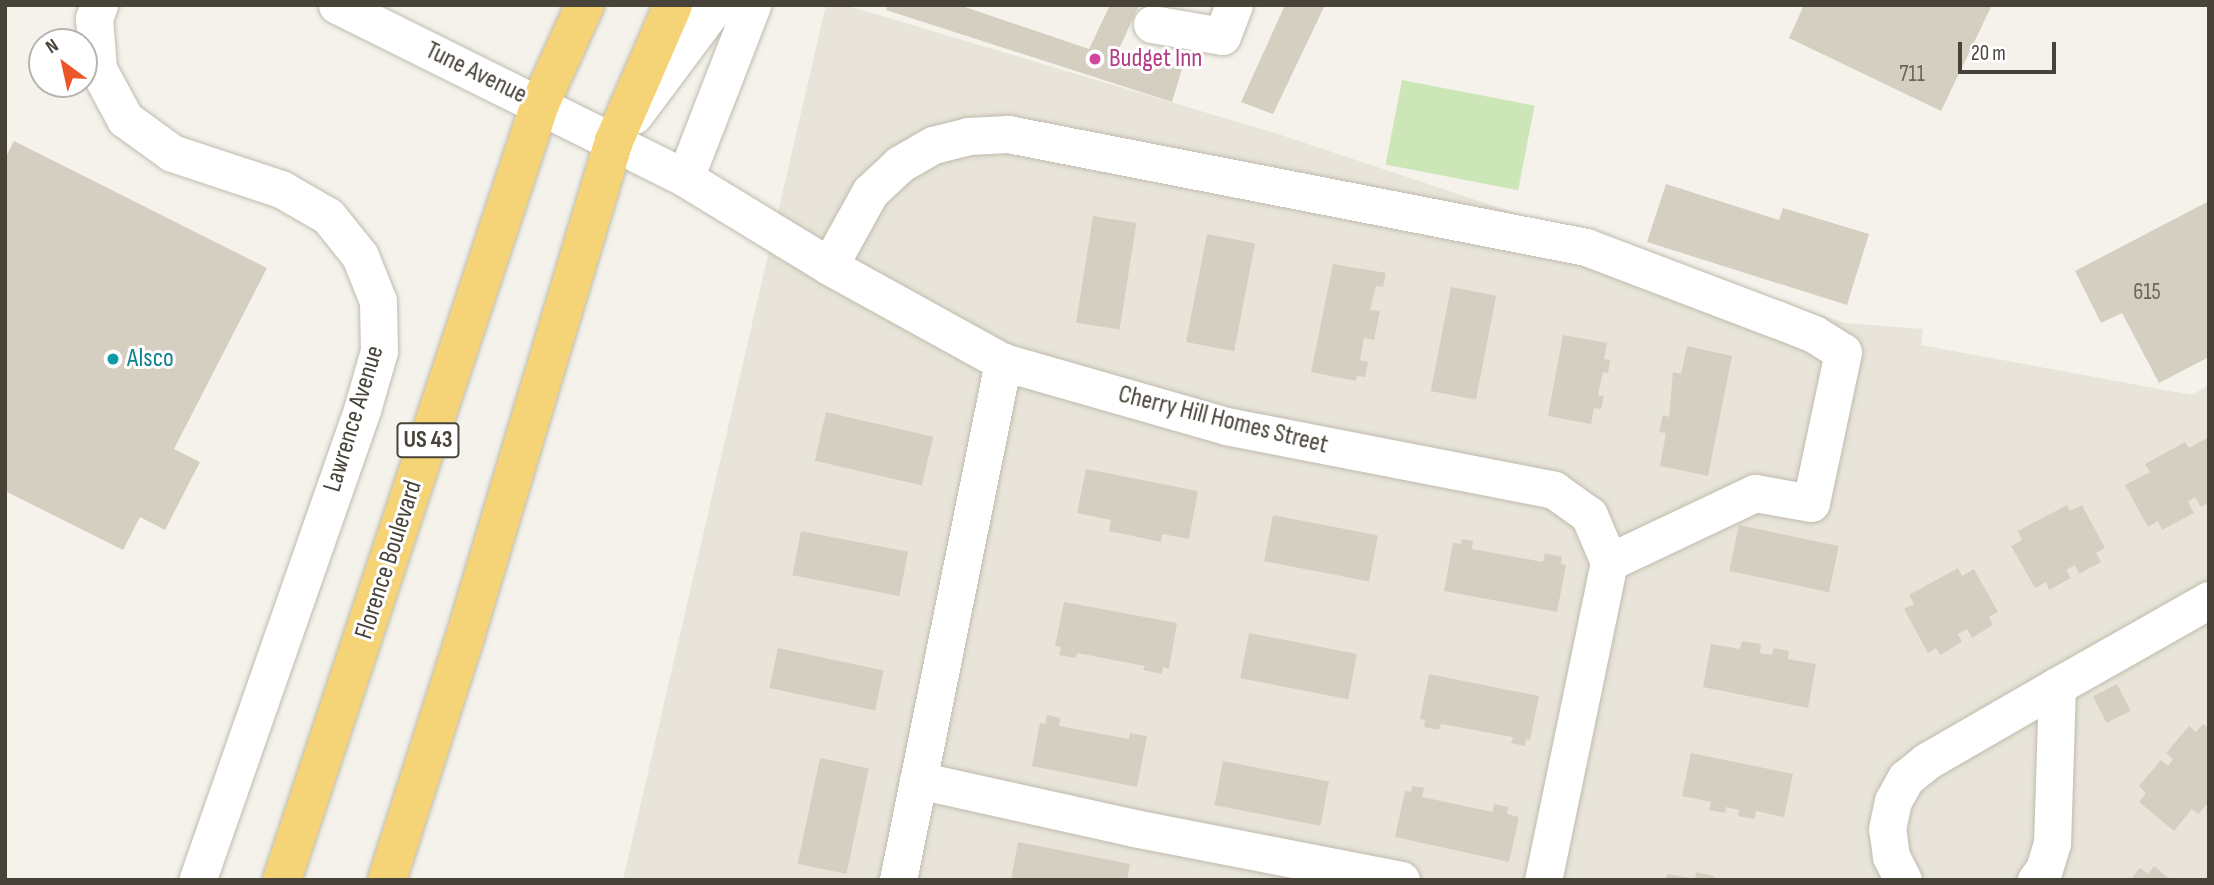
<!DOCTYPE html>
<style>
body{margin:0}
#map{position:relative;width:2214px;height:885px;overflow:hidden;background:#f4f2eb;font-family:"Sofia Sans Condensed",sans-serif}
div>[style]{position:absolute}
[style*='--x']{left:calc(var(--x)*1px);top:calc(var(--y)*1px);width:calc(var(--w)*1px);rotate:calc(var(--a)*1deg)}
.residential>*{inset:0;background:#e8e4d9}
.green>*{inset:0;background:#cde6b7;transform-origin:0 0}
.building>*{inset:0;background:#d5cfc1;transform-origin:0 0}
.roads{filter:drop-shadow(0 0 2px #bfbbae) drop-shadow(0 0 2px #bfbbae)}
.minor>*{height:37px;margin:-18.5px;padding:0 18.5px;transform-origin:18.5px;border-radius:18.5px;background:#fff}
.highway>*{height:38px;margin:-19px;padding:0 19px;transform-origin:19px;border-radius:19px;background:#f4d476}
.dots>*{width:19px;height:19px;translate:-50% -50%;box-sizing:border-box;border:4px solid #fff;border-radius:50%}
span{translate:-50% -50%;white-space:nowrap;text-align:center;line-height:1.15;-webkit-text-stroke:6px #fff;paint-order:stroke}
.number-label{font-size:23px;color:#6b665b}
.number-label span{-webkit-text-stroke-width:0}
.shield-label span{padding:2px 5px;background:#fff;border:2px solid;border-radius:5px;-webkit-text-stroke-width:0}
.shield-label{font-size:24px;color:#484339;font-weight:700}
.hotel-label{font-size:26px;color:#b23c85}
.left{translate:0 -50%;text-align:left}
.street-label{font-size:26px;color:#484339}
.culture-label{font-size:26px;color:#0d838f}
.frame{position:absolute;inset:0;border:7px solid #484339;pointer-events:none}
.north{position:absolute;left:28px;top:28px;width:70px;height:70px;box-sizing:border-box;background:#fff;border:2px solid #b6b4b0;border-radius:50%;rotate:327deg;font-size:19px;font-weight:700;line-height:28px;text-align:center;color:#484339}
.north::after{content:'';display:block;margin:auto;width:24px;height:32px;background:#ec572a;clip-path:polygon(50% 0,100% 100%,50% 72%,0 100%)}
.scale{position:absolute;left:1958px;top:42px;width:98px;height:32px;box-sizing:border-box;border:4px solid #484339;border-top:0;padding-left:9px;font-size:21px;line-height:24px;white-space:nowrap;color:#484339;-webkit-text-stroke:5px #fff;paint-order:stroke}
</style>
<div id="map">
<div class="residential">
<i style="clip-path:polygon(826px 5px,845px 5px,1278px 134px,1845px 323px,1923px 329px,1921px 345px,2192px 395px,2209px 385px,2209px 880px,623px 880px)"></i>
</div>
<div class="green">
<i style="left:1402px;top:80px;width:135px;height:86px;rotate:11deg"></i>
</div>
<div class="building">
<i style="clip-path:polygon(888px 5px,959px 5px,1089px 49px,1110px 5px,1139px 5px,1119px 49px,1182px 69px,1172px 102px,886px 10px)"></i>
<i style="clip-path:polygon(1285px 5px,1325px 5px,1273px 114px,1241px 102px)"></i>
<i style="clip-path:polygon(1804px 5px,1992px 5px,1941px 111px,1789px 38px)"></i>
<i style="clip-path:polygon(14px 141px,267px 268px,174px 449px,200px 462px,165px 530px,140px 517px,123px 550px,5px 491px,5px 158px)"></i>
<i style="clip-path:polygon(1666px 184px,1779px 220px,1783px 208px,1869px 234px,1847px 305px,1647px 242px)"></i>
<i style="clip-path:polygon(2209px 201px,2209px 357px,2159px 383px,2122px 313px,2101px 323px,2075px 271px)"></i>
<i style="left:1093px;top:216px;width:44px;height:108px;rotate:9deg"></i>
<i style="left:1207px;top:234px;width:49px;height:110px;rotate:11deg"></i>
<i style="clip-path:polygon(1333px 264px,1386px 273px,1383px 287px,1376px 286px,1370px 310px,1380px 311px,1374px 340px,1364px 338px,1360px 360px,1368px 362px,1365px 377px,1357px 376px,1356px 381px,1311px 372px)"></i>
<i style="left:1451px;top:287px;width:46px;height:106px;rotate:11deg"></i>
<i style="clip-path:polygon(1563px 335px,1607px 343px,1604px 359px,1610px 360px,1608px 373px,1603px 372px,1598px 395px,1604px 396px,1601px 409px,1594px 408px,1591px 424px,1548px 416px)"></i>
<i style="clip-path:polygon(1687px 346px,1732px 356px,1708px 476px,1660px 466px,1666px 433px,1659px 432px,1663px 415px,1669px 417px,1673px 372px,1681px 374px)"></i>
<i style="left:826px;top:412px;width:110px;height:50px;rotate:13deg"></i>
<i style="clip-path:polygon(2209px 437px,2209px 503px,2201px 507px,2195px 497px,2188px 502px,2194px 513px,2162px 530px,2158px 521px,2148px 527px,2125px 485px,2150px 472px,2145px 464px,2185px 442px,2189px 448px)"></i>
<i style="clip-path:polygon(1086px 469px,1198px 491px,1189px 539px,1162px 534px,1161px 542px,1109px 531px,1111px 520px,1077px 513px)"></i>
<i style="clip-path:polygon(2067px 505px,2070px 511px,2082px 505px,2105px 548px,2096px 553px,2101px 562px,2079px 574px,2075px 565px,2066px 570px,2071px 578px,2049px 590px,2046px 582px,2035px 588px,2011px 546px,2022px 540px,2018px 531px)"></i>
<i style="left:1273px;top:515px;width:107px;height:47px;rotate:11deg"></i>
<i style="left:1739px;top:525px;width:102px;height:47px;rotate:12deg"></i>
<i style="left:801px;top:531px;width:109px;height:45px;rotate:11deg"></i>
<i style="clip-path:polygon(1462px 539px,1473px 541px,1472px 549px,1543px 562px,1545px 553px,1562px 557px,1561px 564px,1566px 565px,1557px 612px,1444px 591px,1453px 543px,1461px 544px)"></i>
<i style="clip-path:polygon(1958px 568px,1962px 576px,1974px 569px,1998px 612px,1989px 617px,1993px 625px,1972px 638px,1967px 629px,1958px 634px,1962px 642px,1940px 655px,1936px 648px,1928px 653px,1904px 609px,1914px 604px,1909px 595px)"></i>
<i style="clip-path:polygon(1064px 602px,1177px 623px,1169px 669px,1163px 667px,1162px 674px,1143px 670px,1145px 666px,1077px 653px,1076px 658px,1059px 655px,1061px 647px,1055px 646px)"></i>
<i style="left:1249px;top:633px;width:110px;height:46px;rotate:11deg"></i>
<i style="clip-path:polygon(1742px 641px,1761px 644px,1760px 653px,1772px 655px,1774px 648px,1789px 651px,1788px 659px,1816px 664px,1808px 708px,1703px 687px,1711px 644px,1740px 649px)"></i>
<i style="left:778px;top:648px;width:108px;height:41px;rotate:12deg"></i>
<i style="clip-path:polygon(1429px 674px,1539px 696px,1530px 740px,1526px 739px,1525px 746px,1511px 743px,1513px 737px,1441px 724px,1439px 730px,1424px 727px,1425px 720px,1420px 719px)"></i>
<i style="left:2117px;top:684px;width:30px;height:27px;rotate:63deg"></i>
<i style="clip-path:polygon(1047px 715px,1060px 718px,1059px 726px,1129px 739px,1130px 733px,1147px 736px,1137px 787px,1032px 766px,1040px 723px,1045px 724px)"></i>
<i style="clip-path:polygon(2203px 724px,2209px 728px,2209px 802px,2198px 814px,2192px 809px,2174px 831px,2139px 802px,2146px 793px,2139px 786px,2161px 760px,2168px 766px,2173px 759px,2166px 753px,2189px 726px,2196px 732px)"></i>
<i style="clip-path:polygon(1691px 753px,1793px 774px,1784px 817px,1756px 811px,1755px 819px,1738px 816px,1739px 810px,1726px 807px,1725px 813px,1709px 810px,1711px 802px,1682px 796px)"></i>
<i style="left:820px;top:758px;width:50px;height:108px;rotate:12deg"></i>
<i style="left:1223px;top:761px;width:108px;height:45px;rotate:11deg"></i>
<i style="clip-path:polygon(1412px 786px,1424px 788px,1422px 797px,1493px 812px,1494px 804px,1508px 807px,1507px 814px,1519px 817px,1509px 862px,1395px 837px,1405px 791px,1411px 792px)"></i>
<i style="clip-path:polygon(1018px 842px,1130px 864px,1127px 880px,1011px 880px)"></i>
<i style="clip-path:polygon(2154px 866px,2171px 880px,2130px 880px,2140px 868px,2148px 874px)"></i>
<i style="clip-path:polygon(1696px 872px,1714px 876px,1713px 880px,1695px 880px)"></i>
<i style="clip-path:polygon(1667px 874px,1691px 878px,1690px 880px,1666px 880px)"></i>
</div>
<div class="roads">
<div class="minor">
<i style="--x:99;--y:5;--w:14;--a:111"></i>
<i style="--x:94;--y:18;--w:51;--a:85.5"></i>
<i style="--x:98;--y:69;--w:57;--a:61.6"></i>
<i style="--x:125;--y:119;--w:58;--a:35.9"></i>
<i style="--x:172;--y:153;--w:115;--a:18.3"></i>
<i style="--x:281;--y:189;--w:54;--a:29.9"></i>
<i style="--x:328;--y:216;--w:51;--a:51.3"></i>
<i style="--x:360;--y:256;--w:48;--a:68.2"></i>
<i style="--x:378;--y:301;--w:50;--a:88.9"></i>
<i style="--x:379;--y:351;--w:61;--a:106.1"></i>
<i style="--x:362;--y:410;--w:498;--a:109.3"></i>
<i style="--x:337;--y:5;--w:389;--a:26.4"></i>
<i style="--x:685;--y:178;--w:169;--a:31.4"></i>
<i style="--x:829;--y:266;--w:199;--a:28.9"></i>
<i style="--x:1003;--y:362;--w:232;--a:16"></i>
<i style="--x:1226;--y:426;--w:334;--a:11"></i>
<i style="--x:1554;--y:490;--w:43;--a:35.5"></i>
<i style="--x:1589;--y:515;--w:51;--a:66.9"></i>
<i style="--x:1609;--y:562;--w:325;--a:101.7"></i>
<i style="--x:1152;--y:24;--w:71;--a:9.7"></i>
<i style="--x:1222;--y:36;--w:33;--a:-69"></i>
<i style="--x:634;--y:115;--w:137;--a:-53.3"></i>
<i style="--x:685;--y:178;--w:186;--a:-68.8"></i>
<i style="--x:829;--y:266;--w:85;--a:-61"></i>
<i style="--x:870;--y:192;--w:41;--a:-43"></i>
<i style="--x:900;--y:164;--w:38;--a:-30"></i>
<i style="--x:933;--y:145;--w:36;--a:-14"></i>
<i style="--x:968;--y:136;--w:40;--a:-2.9"></i>
<i style="--x:1008;--y:134;--w:589;--a:11.06"></i>
<i style="--x:1586;--y:247;--w:203;--a:20.8"></i>
<i style="--x:1776;--y:319;--w:41;--a:21.5"></i>
<i style="--x:1814;--y:334;--w:34;--a:32"></i>
<i style="--x:1843;--y:352;--w:154;--a:102"></i>
<i style="--x:1811;--y:503;--w:57;--a:-169.9"></i>
<i style="--x:1755;--y:493;--w:161;--a:154.7"></i>
<i style="--x:2057;--y:686;--w:175;--a:-29.5"></i>
<i style="--x:918;--y:780;--w:221;--a:12.5"></i>
<i style="--x:1134;--y:828;--w:272;--a:11"></i>
<i style="--x:898;--y:880;--w:529;--a:-78.54"></i>
<i style="--x:1903;--y:880;--w:27;--a:-117"></i>
<i style="--x:1891;--y:856;--w:27;--a:-98"></i>
<i style="--x:1887;--y:829;--w:29;--a:-78"></i>
<i style="--x:1893;--y:801;--w:26;--a:-61"></i>
<i style="--x:1906;--y:778;--w:27;--a:-39"></i>
<i style="--x:1927;--y:761;--w:150;--a:-30"></i>
<i style="--x:2057;--y:686;--w:157;--a:91.8"></i>
<i style="--x:2052;--y:843;--w:27;--a:107"></i>
<i style="--x:2044;--y:869;--w:14;--a:126"></i>
</div>
<div class="highway">
<i style="--x:282;--y:880;--w:818;--a:-71.61"></i>
<i style="--x:540;--y:104;--w:109;--a:-65.6"></i>
<i style="--x:387;--y:880;--w:245;--a:-72.2"></i>
<i style="--x:462;--y:647;--w:528;--a:-73.28"></i>
<i style="--x:614;--y:141;--w:148;--a:-66.5"></i>
</div>
</div>
<div class="dots">
<i style="left:1095px;top:59px;background:#d1479c"></i>
<i style="left:113px;top:359px;background:#0f9aa8"></i>
</div>
<div class="number-label">
<span style="left:1912px;top:74px">711</span>
<span style="left:2147px;top:292px">615</span>
</div>
<div class="shield-label">
<span style="left:428px;top:440px">US 43</span>
</div>
<div class="hotel-label">
<span class="left" style="left:1109px;top:59px">Budget Inn</span>
</div>
<div class="street-label">
<span style="left:476px;top:73px;rotate:26deg">Tune Avenue</span>
<span style="left:354px;top:419px;rotate:-73deg">Lawrence Avenue</span>
<span style="left:1223px;top:420px;rotate:14deg">Cherry Hill Homes Street</span>
<span style="left:389px;top:560px;rotate:-72deg">Florence Boulevard</span>
</div>
<div class="culture-label">
<span class="left" style="left:127px;top:359px">Alsco</span>
</div>
<div class="frame"></div>
<div class="north">N</div>
<div class="scale">20 m</div>
</div>
